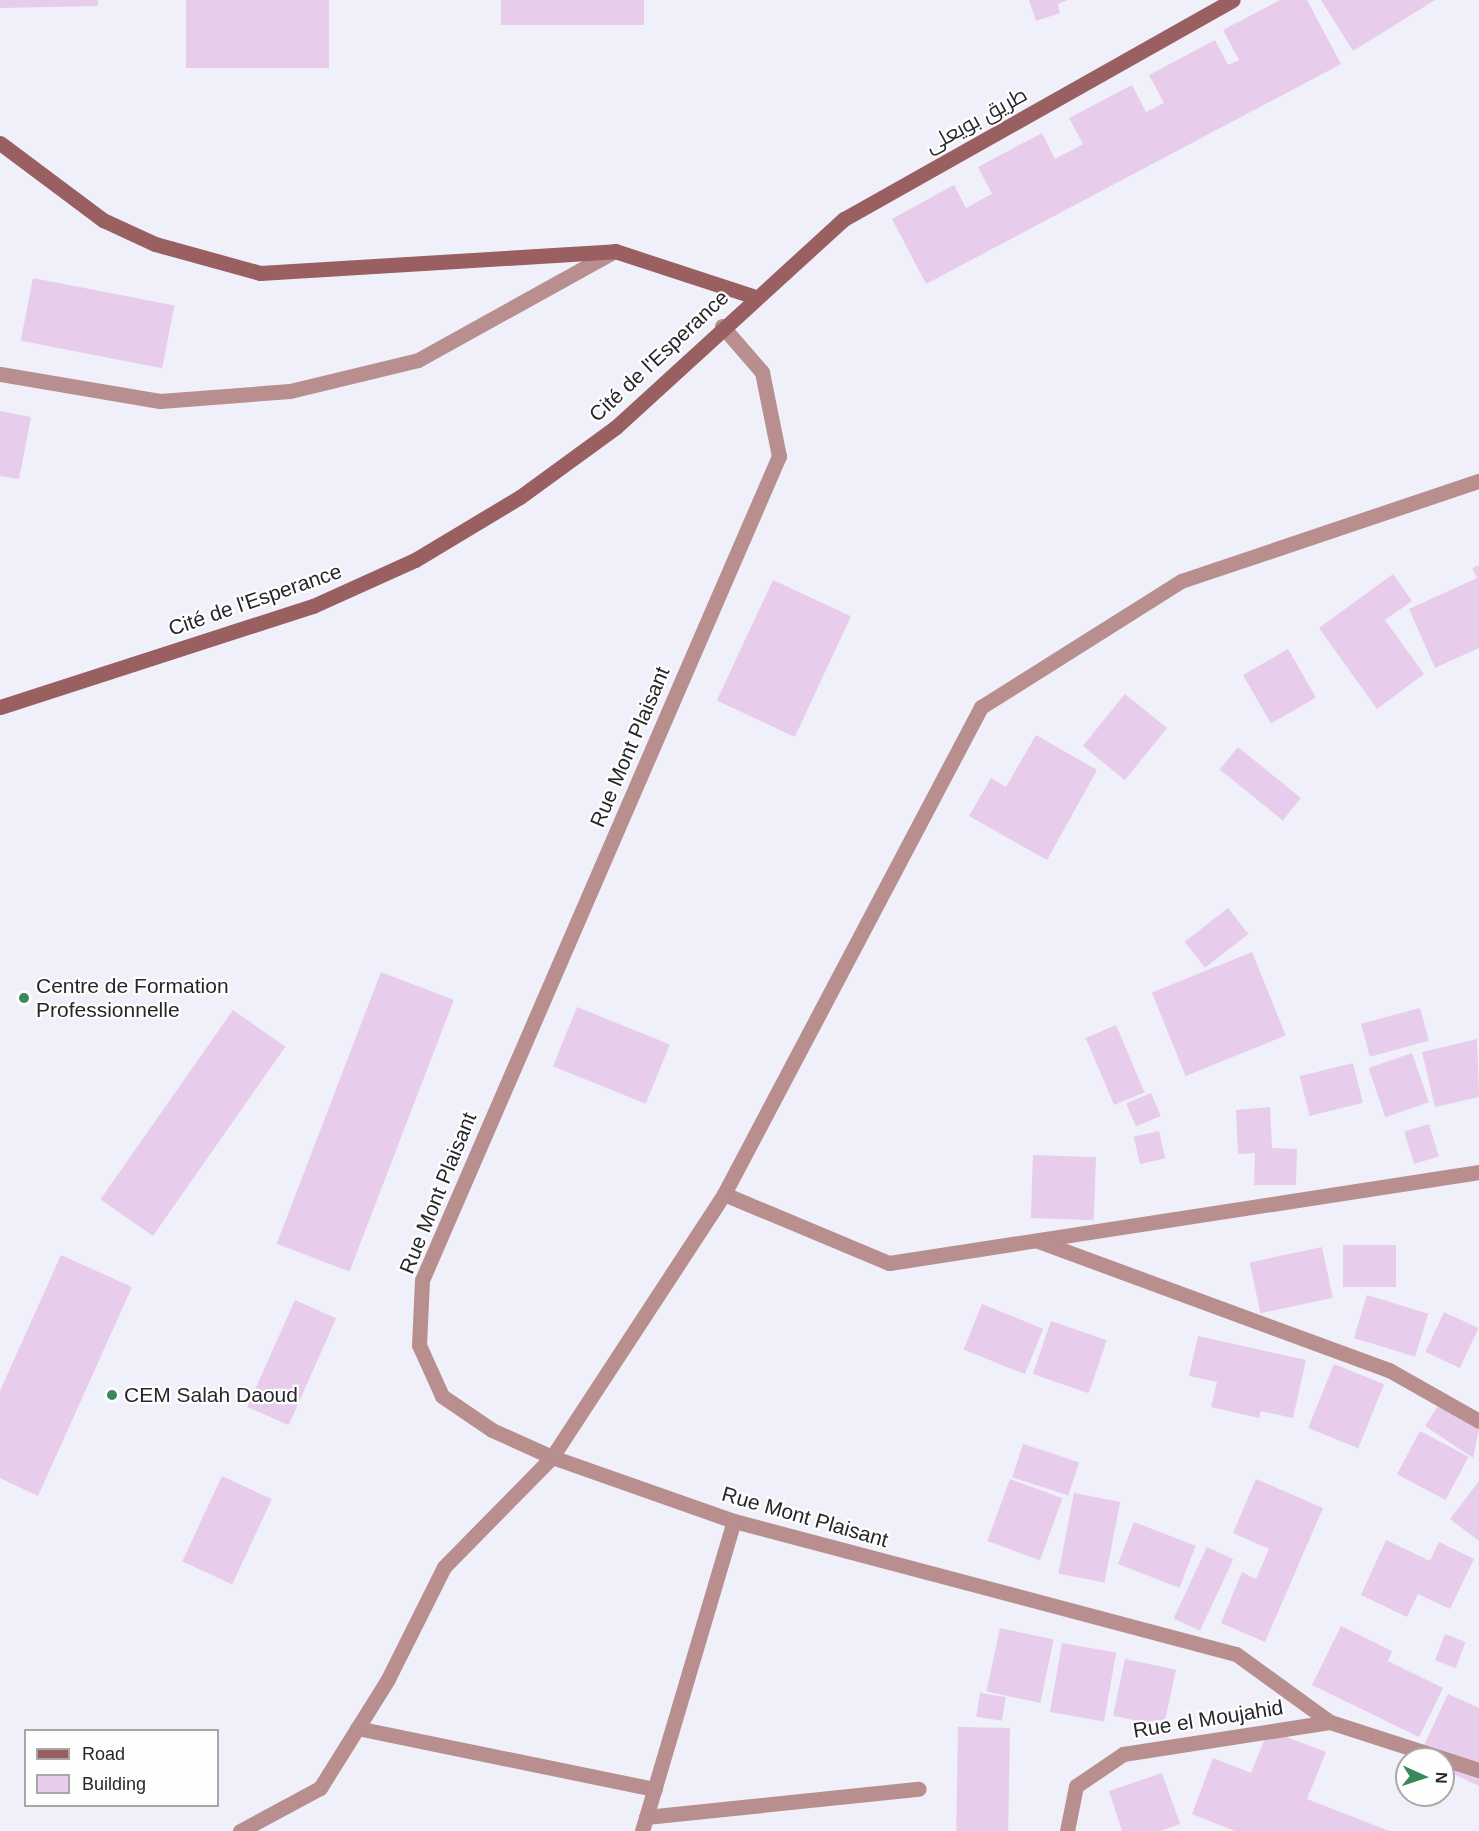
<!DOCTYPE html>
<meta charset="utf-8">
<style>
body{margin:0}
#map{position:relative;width:1479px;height:1831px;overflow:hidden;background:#eff0f9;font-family:Arial,Cairo,sans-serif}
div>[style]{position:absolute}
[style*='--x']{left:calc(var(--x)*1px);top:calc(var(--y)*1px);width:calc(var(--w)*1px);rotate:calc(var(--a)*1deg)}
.building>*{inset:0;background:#e8ccec;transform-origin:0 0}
.street>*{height:15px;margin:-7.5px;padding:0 7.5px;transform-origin:7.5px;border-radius:7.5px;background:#b88e8f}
.secondary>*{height:15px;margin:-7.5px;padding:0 7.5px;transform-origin:7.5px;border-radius:7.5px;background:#995f61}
.dots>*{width:16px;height:16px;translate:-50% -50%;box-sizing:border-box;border:3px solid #fefefe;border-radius:50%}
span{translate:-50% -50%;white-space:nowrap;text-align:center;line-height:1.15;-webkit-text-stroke:4.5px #fefefe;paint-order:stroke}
.street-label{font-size:21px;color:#27272a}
.poi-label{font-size:21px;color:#27272a}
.left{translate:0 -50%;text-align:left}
.legend{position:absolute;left:24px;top:1729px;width:195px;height:78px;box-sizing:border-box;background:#fefefe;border:2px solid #a8a8a9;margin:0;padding:8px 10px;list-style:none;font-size:18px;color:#27272a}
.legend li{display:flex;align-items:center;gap:12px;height:30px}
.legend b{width:30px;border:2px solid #a8a8a9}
.north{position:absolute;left:1395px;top:1747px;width:60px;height:60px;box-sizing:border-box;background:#fefefe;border:2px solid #a8a8a9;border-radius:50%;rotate:93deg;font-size:16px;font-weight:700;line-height:24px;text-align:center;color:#27272a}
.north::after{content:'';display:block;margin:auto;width:21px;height:27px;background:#398a5b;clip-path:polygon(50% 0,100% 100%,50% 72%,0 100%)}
</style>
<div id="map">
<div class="building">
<i style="clip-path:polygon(0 0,98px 0,98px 6px,0 8px)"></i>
<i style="left:186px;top:0;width:143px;height:68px"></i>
<i style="left:501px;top:0;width:143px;height:25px"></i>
<i style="clip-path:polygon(1029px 0,1068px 0,1058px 4px,1060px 13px,1036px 21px)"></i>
<i style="clip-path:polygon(1280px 0,1307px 0,1341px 64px,926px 284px,892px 219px,954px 185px,966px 208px,992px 194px,978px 167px,1042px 133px,1055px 159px,1083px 144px,1069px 118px,1132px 85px,1146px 112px,1164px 103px,1149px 75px,1215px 40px,1228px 65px,1239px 60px,1223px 30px)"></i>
<i style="clip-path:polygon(1321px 0,1435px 0,1353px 51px)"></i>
<i style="left:33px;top:278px;width:144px;height:64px;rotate:11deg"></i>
<i style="clip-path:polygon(0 411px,31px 417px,19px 479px,0 476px)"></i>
<i style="clip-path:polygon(1479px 565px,1479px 648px,1435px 668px,1409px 609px,1477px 578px,1472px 568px)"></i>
<i style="clip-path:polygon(1393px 574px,1412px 601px,1385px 620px,1424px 674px,1377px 709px,1319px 628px)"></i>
<i style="left:773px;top:580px;width:86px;height:133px;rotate:25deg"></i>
<i style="left:1288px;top:649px;width:56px;height:52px;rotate:60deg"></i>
<i style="left:1125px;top:694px;width:54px;height:67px;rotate:39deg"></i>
<i style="clip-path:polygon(1036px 735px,1097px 770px,1047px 860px,969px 816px,991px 778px,1006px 787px)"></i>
<i style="left:1238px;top:747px;width:81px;height:29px;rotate:39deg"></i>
<i style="left:1228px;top:908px;width:33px;height:55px;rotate:52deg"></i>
<i style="left:1252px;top:952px;width:90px;height:108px;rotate:68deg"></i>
<i style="left:381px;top:972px;width:78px;height:291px;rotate:21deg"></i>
<i style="left:577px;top:1007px;width:100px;height:64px;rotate:22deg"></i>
<i style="left:1420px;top:1008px;width:34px;height:61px;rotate:75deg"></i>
<i style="left:233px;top:1010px;width:64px;height:231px;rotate:35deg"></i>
<i style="left:1116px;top:1025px;width:73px;height:33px;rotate:67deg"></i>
<i style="clip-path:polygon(1477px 1039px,1479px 1097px,1435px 1107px,1422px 1052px)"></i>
<i style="left:1412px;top:1053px;width:52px;height:46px;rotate:71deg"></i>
<i style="left:1353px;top:1063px;width:41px;height:55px;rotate:76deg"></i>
<i style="left:1151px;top:1093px;width:25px;height:27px;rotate:67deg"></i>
<i style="clip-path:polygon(1270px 1107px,1272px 1148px,1297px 1149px,1296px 1185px,1254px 1185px,1255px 1153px,1238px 1154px,1236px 1110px)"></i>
<i style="left:1429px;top:1124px;width:34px;height:26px;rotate:73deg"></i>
<i style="left:1159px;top:1131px;width:28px;height:26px;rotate:77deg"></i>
<i style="left:1033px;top:1155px;width:63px;height:63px;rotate:2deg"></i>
<i style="left:1343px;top:1245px;width:53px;height:42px"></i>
<i style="left:1322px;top:1247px;width:52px;height:74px;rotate:78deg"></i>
<i style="clip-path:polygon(61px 1255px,132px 1287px,38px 1496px,0 1478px,0 1391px)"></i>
<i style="left:1367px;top:1295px;width:64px;height:45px;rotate:17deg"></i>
<i style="left:295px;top:1300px;width:45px;height:117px;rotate:24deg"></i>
<i style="left:982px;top:1304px;width:66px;height:49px;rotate:22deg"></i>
<i style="left:1444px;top:1312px;width:38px;height:44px;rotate:25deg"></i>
<i style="left:1051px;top:1321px;width:59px;height:56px;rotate:19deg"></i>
<i style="clip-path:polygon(1198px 1336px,1306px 1360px,1293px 1418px,1261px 1411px,1259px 1418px,1211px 1407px,1217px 1382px,1189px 1376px)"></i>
<i style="left:1334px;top:1364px;width:54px;height:69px;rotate:22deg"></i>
<i style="clip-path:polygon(1440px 1403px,1479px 1429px,1473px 1458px,1425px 1426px)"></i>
<i style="left:1420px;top:1431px;width:55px;height:49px;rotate:28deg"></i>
<i style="left:1023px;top:1444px;width:59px;height:35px;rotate:18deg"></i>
<i style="left:222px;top:1476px;width:55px;height:94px;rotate:25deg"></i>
<i style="left:1010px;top:1479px;width:56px;height:66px;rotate:20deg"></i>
<i style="clip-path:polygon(1256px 1479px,1323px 1508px,1265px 1642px,1221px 1623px,1242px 1572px,1256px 1579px,1269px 1549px,1233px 1533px)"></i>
<i style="clip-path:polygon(1479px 1481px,1479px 1541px,1450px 1519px)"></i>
<i style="left:1074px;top:1493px;width:47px;height:82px;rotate:11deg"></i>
<i style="left:1134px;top:1522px;width:66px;height:45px;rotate:21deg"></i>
<i style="clip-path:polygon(1386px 1540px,1430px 1561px,1439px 1542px,1474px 1559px,1450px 1609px,1418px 1594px,1407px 1617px,1361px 1595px)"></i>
<i style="left:1207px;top:1547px;width:29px;height:79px;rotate:25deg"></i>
<i style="clip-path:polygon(1341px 1626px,1392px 1651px,1388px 1661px,1443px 1688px,1419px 1737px,1312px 1685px)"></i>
<i style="left:1000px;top:1628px;width:55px;height:65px;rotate:12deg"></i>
<i style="left:1445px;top:1634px;width:22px;height:28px;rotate:21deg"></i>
<i style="left:1062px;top:1643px;width:55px;height:70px;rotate:10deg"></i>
<i style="left:1125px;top:1659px;width:52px;height:58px;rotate:12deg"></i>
<i style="left:980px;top:1693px;width:26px;height:24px;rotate:9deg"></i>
<i style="clip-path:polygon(1448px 1694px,1479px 1708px,1479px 1786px,1443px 1769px,1443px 1759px,1418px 1758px)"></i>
<i style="left:958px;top:1727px;width:52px;height:104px;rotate:1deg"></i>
<i style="clip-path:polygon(1268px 1730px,1326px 1752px,1307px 1799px,1389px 1831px,1235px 1831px,1192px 1814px,1213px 1758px,1251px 1773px)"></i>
<i style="clip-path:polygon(1162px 1773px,1180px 1824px,1160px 1831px,1122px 1831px,1109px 1791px)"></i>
</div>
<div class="street">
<i style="--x:722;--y:326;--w:61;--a:49"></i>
<i style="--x:762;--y:372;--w:86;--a:78.6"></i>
<i style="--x:779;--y:456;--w:898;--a:113.42"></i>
<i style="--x:422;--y:1280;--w:65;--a:92.6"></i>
<i style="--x:419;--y:1345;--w:56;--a:65.7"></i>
<i style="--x:442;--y:1396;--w:60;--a:34.2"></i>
<i style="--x:492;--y:1430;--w:66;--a:24.2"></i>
<i style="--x:552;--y:1457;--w:193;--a:19.4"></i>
<i style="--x:734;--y:1521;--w:519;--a:14.84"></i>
<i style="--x:1236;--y:1654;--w:116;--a:35.9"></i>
<i style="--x:1330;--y:1722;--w:157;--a:17.9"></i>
<i style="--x:0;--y:374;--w:162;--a:9.6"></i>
<i style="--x:160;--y:401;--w:130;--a:-4.4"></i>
<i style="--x:290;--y:391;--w:132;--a:-13.6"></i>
<i style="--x:418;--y:360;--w:225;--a:-29"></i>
<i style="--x:724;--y:1194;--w:179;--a:22.7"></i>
<i style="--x:889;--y:1263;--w:597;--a:-8.77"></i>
<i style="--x:1038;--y:1241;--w:374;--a:20.2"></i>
<i style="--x:1389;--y:1370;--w:103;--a:29.5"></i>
<i style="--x:357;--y:1728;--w:304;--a:11.6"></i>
<i style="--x:646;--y:1817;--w:274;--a:-5.9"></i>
<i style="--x:240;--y:1831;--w:91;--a:-28.3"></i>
<i style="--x:320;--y:1788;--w:128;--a:-58"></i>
<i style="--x:388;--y:1679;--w:125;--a:-63.4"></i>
<i style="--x:444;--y:1567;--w:154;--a:-45.5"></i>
<i style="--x:552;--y:1457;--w:314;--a:-56.8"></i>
<i style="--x:724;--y:1194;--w:551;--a:-62.18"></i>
<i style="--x:981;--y:707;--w:236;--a:-32.2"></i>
<i style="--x:1181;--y:581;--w:314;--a:-18.6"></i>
<i style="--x:642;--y:1831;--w:323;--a:-73.5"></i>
<i style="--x:1067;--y:1831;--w:46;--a:-78.7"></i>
<i style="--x:1076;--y:1786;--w:57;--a:-34.2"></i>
<i style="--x:1123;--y:1754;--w:209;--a:-8.8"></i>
</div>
<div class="secondary">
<i style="--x:0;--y:143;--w:129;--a:36.8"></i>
<i style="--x:103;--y:220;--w:57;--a:24.8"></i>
<i style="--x:155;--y:244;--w:109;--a:15.4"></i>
<i style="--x:260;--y:273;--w:356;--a:-3.5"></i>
<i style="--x:615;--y:251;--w:145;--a:18.1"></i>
<i style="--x:0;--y:707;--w:329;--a:-17.9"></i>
<i style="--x:313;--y:606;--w:112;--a:-24.3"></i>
<i style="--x:415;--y:560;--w:122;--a:-31"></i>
<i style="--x:520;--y:497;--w:119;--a:-36.1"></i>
<i style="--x:616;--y:427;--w:309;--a:-42.4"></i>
<i style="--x:844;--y:219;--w:446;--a:-29.4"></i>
</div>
<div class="dots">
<i style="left:24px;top:998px;background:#398a5b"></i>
<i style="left:112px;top:1395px;background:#398a5b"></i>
</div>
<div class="street-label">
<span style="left:976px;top:120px;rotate:-29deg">طريق بويعلى</span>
<span style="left:659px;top:356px;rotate:-43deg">Cité de l'Esperance</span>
<span style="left:255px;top:600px;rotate:-19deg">Cité de l'Esperance</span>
<span style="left:630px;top:747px;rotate:-67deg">Rue Mont Plaisant</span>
<span style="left:438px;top:1193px;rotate:-68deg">Rue Mont Plaisant</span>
<span style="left:805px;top:1517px;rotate:16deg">Rue Mont Plaisant</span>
<span style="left:1208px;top:1719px;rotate:-9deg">Rue el Moujahid</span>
</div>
<div class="poi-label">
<span class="left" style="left:36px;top:998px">Centre de Formation<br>Professionnelle</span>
<span class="left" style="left:124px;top:1395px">CEM Salah Daoud</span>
</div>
<ul class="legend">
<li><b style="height:8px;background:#995f61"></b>Road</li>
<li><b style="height:16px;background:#e8ccec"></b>Building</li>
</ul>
<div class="north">N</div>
</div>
